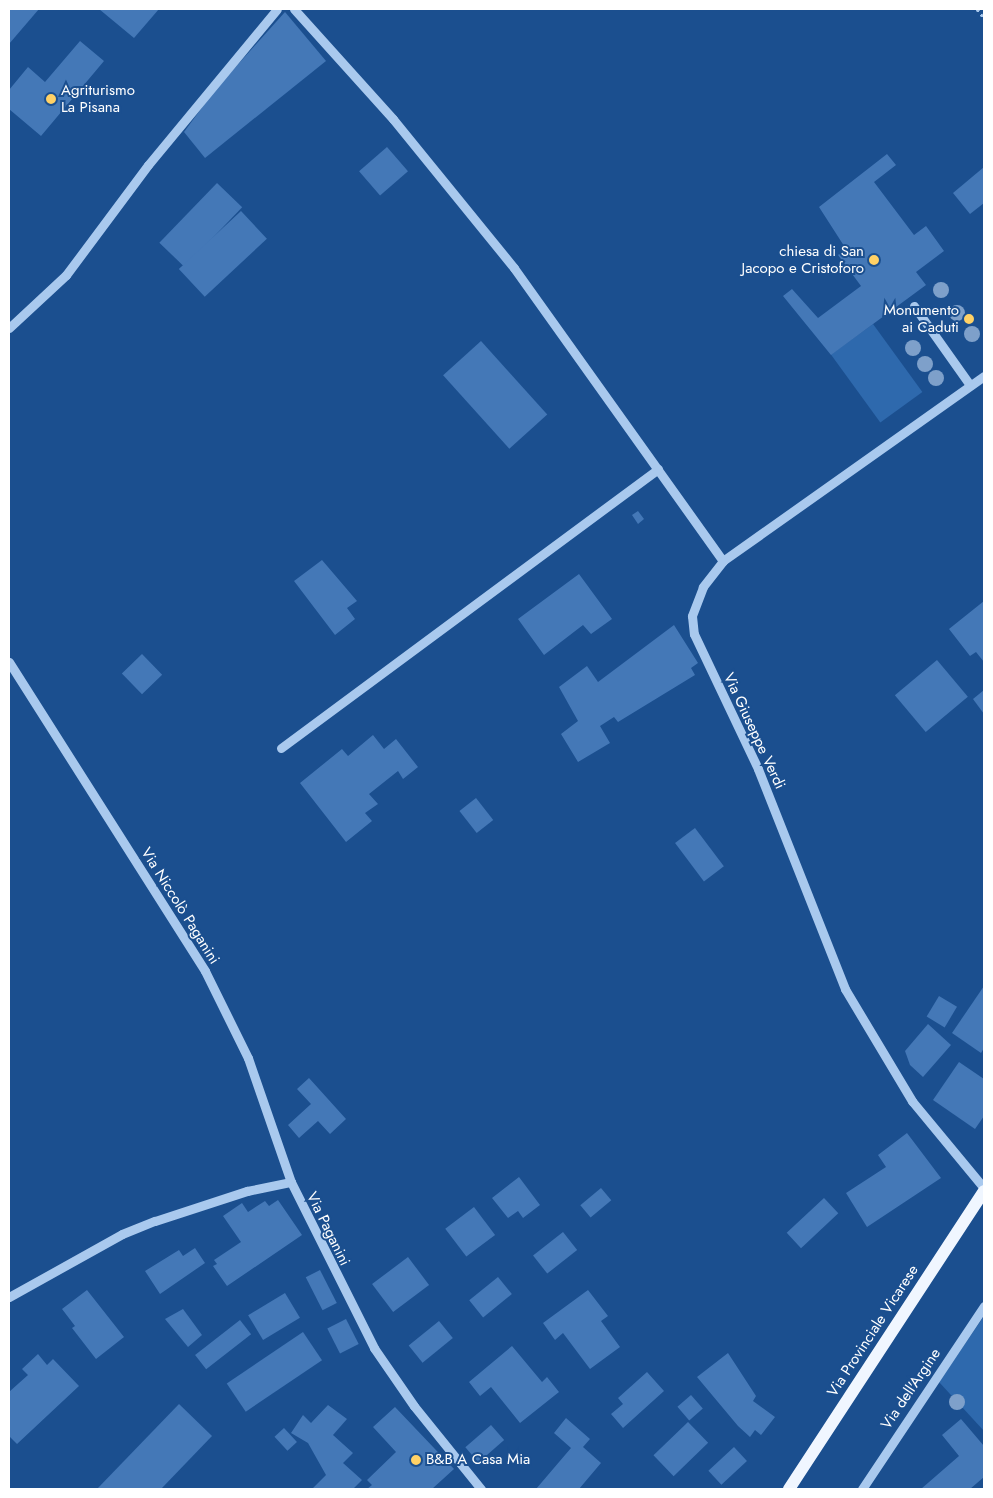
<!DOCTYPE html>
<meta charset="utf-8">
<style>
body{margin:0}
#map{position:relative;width:993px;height:1498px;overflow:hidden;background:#1b4f8f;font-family:Jost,sans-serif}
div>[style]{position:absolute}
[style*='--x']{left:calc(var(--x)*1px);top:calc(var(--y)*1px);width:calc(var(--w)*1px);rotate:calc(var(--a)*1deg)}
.green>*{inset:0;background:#2e69ad;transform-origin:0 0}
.building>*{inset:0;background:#4478b7;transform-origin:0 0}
.path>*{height:3px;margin-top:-1.5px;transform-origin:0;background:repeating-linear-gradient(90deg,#a9c9ee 0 2.5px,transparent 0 6.5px)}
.minor>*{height:9px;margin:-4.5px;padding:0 4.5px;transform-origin:4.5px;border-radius:4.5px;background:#a9c9ee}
.major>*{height:12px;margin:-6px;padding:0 6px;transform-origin:6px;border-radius:6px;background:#f0f6ff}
.trees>*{width:16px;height:16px;margin:-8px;border-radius:50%;background:#7ea0ca}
.dots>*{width:14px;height:14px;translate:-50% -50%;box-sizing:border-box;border:2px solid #1b4f8f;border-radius:50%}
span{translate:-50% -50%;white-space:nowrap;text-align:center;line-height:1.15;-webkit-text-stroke:4px #1b4f8f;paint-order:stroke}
.poi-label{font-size:15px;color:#fff}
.left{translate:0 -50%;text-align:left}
.right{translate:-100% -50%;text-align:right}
.street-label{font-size:15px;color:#fff}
.frame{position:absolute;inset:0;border:10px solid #fff;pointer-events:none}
</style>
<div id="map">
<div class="green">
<i style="left:873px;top:324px;width:84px;height:52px;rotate:54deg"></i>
<i style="clip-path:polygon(984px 1316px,984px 1431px,939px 1382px)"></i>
</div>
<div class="building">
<i style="clip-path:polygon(9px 9px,39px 9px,9px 44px)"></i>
<i style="clip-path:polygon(99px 9px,159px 9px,134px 38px)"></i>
<i style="clip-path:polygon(285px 12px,326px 61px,205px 158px,184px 132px,215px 90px)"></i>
<i style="clip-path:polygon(80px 41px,104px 61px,41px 136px,9px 109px,9px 90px,28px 67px,45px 82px)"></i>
<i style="left:387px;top:147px;width:32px;height:37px;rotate:49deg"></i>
<i style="clip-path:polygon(887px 154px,896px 165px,874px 182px,914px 235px,926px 226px,944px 251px,916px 272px,926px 285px,831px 355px,783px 296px,792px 289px,818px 318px,861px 286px,838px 255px,846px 249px,819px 207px)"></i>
<i style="clip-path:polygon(984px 167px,984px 203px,970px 214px,953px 193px)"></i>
<i style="left:217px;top:183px;width:35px;height:83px;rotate:44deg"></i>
<i style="left:241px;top:211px;width:38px;height:85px;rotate:47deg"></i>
<i style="left:481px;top:341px;width:99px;height:51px;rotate:48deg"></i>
<i style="clip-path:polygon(638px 511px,644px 519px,638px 524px,632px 515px)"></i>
<i style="clip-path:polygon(322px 560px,357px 601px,347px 608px,355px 619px,335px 635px,294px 581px)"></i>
<i style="clip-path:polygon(579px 574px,612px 619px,591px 634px,583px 625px,544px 655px,518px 619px)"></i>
<i style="clip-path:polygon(984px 601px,984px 662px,976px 652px,970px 656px,949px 629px)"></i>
<i style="clip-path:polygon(674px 625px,698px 663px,691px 668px,695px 675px,618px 722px,614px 717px,600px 726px,610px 743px,578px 762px,561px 734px,578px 721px,559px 687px,587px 666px,598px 682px)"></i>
<i style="left:142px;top:654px;width:29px;height:28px;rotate:46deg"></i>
<i style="left:937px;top:660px;width:48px;height:55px;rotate:50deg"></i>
<i style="clip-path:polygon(984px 690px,984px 714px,973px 699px)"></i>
<i style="clip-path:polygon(373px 735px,384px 749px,396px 739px,418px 767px,403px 779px,398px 771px,369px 794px,378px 804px,365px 813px,372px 821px,346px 842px,300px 783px,342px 749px,348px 756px)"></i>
<i style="left:476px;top:798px;width:28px;height:21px;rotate:52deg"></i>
<i style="left:695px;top:828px;width:48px;height:25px;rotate:53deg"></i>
<i style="clip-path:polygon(984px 986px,984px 1048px,981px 1053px,952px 1033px)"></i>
<i style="left:939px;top:996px;width:21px;height:24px;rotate:31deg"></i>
<i style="clip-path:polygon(928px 1024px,951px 1045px,923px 1077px,910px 1065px,905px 1051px)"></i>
<i style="clip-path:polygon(959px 1062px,984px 1079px,984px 1116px,975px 1129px,933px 1100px)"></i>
<i style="clip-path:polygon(309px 1078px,346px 1119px,330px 1134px,318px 1121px,299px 1138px,288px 1125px,311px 1104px,297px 1089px)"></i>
<i style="clip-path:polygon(907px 1133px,941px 1178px,867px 1227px,846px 1193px,886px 1167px,878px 1155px)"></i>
<i style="clip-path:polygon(519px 1177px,540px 1205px,523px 1218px,518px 1211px,508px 1218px,492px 1198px)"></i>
<i style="left:601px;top:1188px;width:16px;height:27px;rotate:50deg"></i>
<i style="left:824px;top:1198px;width:21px;height:51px;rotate:47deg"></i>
<i style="clip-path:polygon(278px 1200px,302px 1235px,227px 1286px,213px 1266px,217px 1264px,214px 1260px,241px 1242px,223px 1216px,242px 1203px,248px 1212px,265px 1201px,269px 1206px)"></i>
<i style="left:474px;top:1207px;width:35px;height:36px;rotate:53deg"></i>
<i style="left:563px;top:1232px;width:23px;height:38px;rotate:52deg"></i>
<i style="clip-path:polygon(195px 1248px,205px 1263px,160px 1294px,145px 1271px,179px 1250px,183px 1256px)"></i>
<i style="left:408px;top:1257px;width:35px;height:45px;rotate:53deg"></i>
<i style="left:320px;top:1270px;width:37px;height:16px;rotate:63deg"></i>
<i style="left:498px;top:1277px;width:22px;height:37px;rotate:51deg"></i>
<i style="clip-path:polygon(87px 1290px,124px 1337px,96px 1359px,72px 1328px,75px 1326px,62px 1309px)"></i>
<i style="clip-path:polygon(588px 1290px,608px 1316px,601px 1321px,620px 1347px,590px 1369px,563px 1333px,555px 1340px,543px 1323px)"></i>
<i style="left:285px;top:1293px;width:29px;height:43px;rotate:59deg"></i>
<i style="clip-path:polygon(183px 1309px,202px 1335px,188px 1347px,165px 1319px)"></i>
<i style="left:346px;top:1319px;width:28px;height:21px;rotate:63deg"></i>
<i style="left:240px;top:1320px;width:18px;height:57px;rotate:52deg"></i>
<i style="left:439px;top:1321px;width:22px;height:39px;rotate:51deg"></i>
<i style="left:303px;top:1332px;width:34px;height:92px;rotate:56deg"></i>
<i style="clip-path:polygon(512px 1346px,542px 1382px,547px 1377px,559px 1392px,520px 1423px,491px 1387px,480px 1396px,469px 1382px)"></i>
<i style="clip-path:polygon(728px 1353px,756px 1396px,753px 1401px,775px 1417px,761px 1435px,755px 1430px,750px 1437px,738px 1426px,697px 1377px)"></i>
<i style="clip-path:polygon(38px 1354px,47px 1365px,53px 1359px,79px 1386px,17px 1444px,9px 1436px,9px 1392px,28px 1375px,22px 1369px)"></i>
<i style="clip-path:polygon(647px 1372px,664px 1391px,623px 1428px,611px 1414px,623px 1404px,618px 1398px)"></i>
<i style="left:691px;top:1395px;width:18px;height:18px;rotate:49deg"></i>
<i style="clip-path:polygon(179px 1404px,212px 1436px,161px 1489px,97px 1489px)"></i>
<i style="clip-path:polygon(328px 1405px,347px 1419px,333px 1435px,353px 1453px,343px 1463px,362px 1480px,353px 1489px,312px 1489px,326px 1475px,308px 1443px,291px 1433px,303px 1415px,311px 1423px)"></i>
<i style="clip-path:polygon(395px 1407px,454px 1469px,432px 1489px,367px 1489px,372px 1485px,367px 1480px,396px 1452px,373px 1427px)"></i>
<i style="clip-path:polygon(566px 1418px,590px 1439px,583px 1447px,601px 1463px,579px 1489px,536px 1489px,571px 1448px,554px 1433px)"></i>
<i style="clip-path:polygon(961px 1419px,984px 1446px,984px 1477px,970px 1489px,921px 1489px,959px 1456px,942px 1435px)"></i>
<i style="left:688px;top:1422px;width:29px;height:48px;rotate:46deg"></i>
<i style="left:491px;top:1425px;width:20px;height:34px;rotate:49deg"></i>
<i style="left:284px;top:1428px;width:19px;height:13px;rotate:47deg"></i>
<i style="left:734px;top:1447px;width:19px;height:35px;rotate:47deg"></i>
</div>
<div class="path">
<i style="--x:977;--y:9;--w:11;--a:52"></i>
</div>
<div class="minor">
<i style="--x:294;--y:9;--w:148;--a:48"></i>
<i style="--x:393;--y:119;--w:192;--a:50.9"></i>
<i style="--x:514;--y:268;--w:360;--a:54.5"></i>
<i style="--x:914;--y:306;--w:97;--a:54.7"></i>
<i style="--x:9;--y:328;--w:78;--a:-42.9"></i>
<i style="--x:66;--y:275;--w:137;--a:-53.3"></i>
<i style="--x:148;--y:165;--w:202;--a:-50.4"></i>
<i style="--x:984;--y:376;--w:320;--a:144.7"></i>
<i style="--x:723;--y:561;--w:33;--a:128"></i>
<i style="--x:703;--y:587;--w:31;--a:111"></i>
<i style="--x:692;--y:616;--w:18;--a:84"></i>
<i style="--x:694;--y:634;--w:149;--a:64.6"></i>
<i style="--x:758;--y:769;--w:237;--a:68.4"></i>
<i style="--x:845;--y:989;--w:131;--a:59.1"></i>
<i style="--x:912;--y:1101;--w:113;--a:50.4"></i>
<i style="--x:9;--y:662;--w:366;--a:57.6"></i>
<i style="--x:205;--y:971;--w:97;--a:63.7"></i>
<i style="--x:248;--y:1058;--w:131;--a:70.9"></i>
<i style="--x:291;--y:1182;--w:186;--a:63.4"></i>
<i style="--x:374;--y:1348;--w:70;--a:55.4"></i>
<i style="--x:414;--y:1406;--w:107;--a:51.1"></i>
<i style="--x:281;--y:748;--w:469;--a:-36.5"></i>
<i style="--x:9;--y:1297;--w:129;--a:-29.1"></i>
<i style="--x:122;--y:1234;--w:35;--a:-22"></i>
<i style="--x:155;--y:1221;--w:97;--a:-18.1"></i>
<i style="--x:247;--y:1191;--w:45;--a:-11.6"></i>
<i style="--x:862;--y:1489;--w:220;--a:-56.3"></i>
</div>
<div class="major">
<i style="--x:789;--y:1489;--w:356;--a:-56.8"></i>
</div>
<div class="trees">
<i style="left:941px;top:290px"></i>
<i style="left:957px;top:313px"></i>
<i style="left:972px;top:334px"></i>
<i style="left:913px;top:348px"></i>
<i style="left:925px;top:364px"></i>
<i style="left:936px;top:378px"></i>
<i style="left:957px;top:1402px"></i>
</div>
<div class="dots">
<i style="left:51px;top:99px;background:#ffd166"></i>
<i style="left:874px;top:260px;background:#ffd166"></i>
<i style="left:969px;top:319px;background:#ffd166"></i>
<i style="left:416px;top:1460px;background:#ffd166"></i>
</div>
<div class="poi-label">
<span class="left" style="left:61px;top:99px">Agriturismo<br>La Pisana</span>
<span class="right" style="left:864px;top:260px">chiesa di San<br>Jacopo e Cristoforo</span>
<span class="right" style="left:959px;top:319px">Monumento<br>ai Caduti</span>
<span class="left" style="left:426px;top:1460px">B&amp;B A Casa Mia</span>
</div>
<div class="street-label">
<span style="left:754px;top:731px;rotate:65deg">Via Giuseppe Verdi</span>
<span style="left:180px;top:906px;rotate:58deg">Via Niccolò Paganini</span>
<span style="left:328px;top:1229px;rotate:64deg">Via Paganini</span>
<span style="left:873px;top:1331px;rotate:-57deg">Via Provinciale Vicarese</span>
<span style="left:911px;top:1389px;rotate:-56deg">Via dell'Argine</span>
</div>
<div class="frame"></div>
</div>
